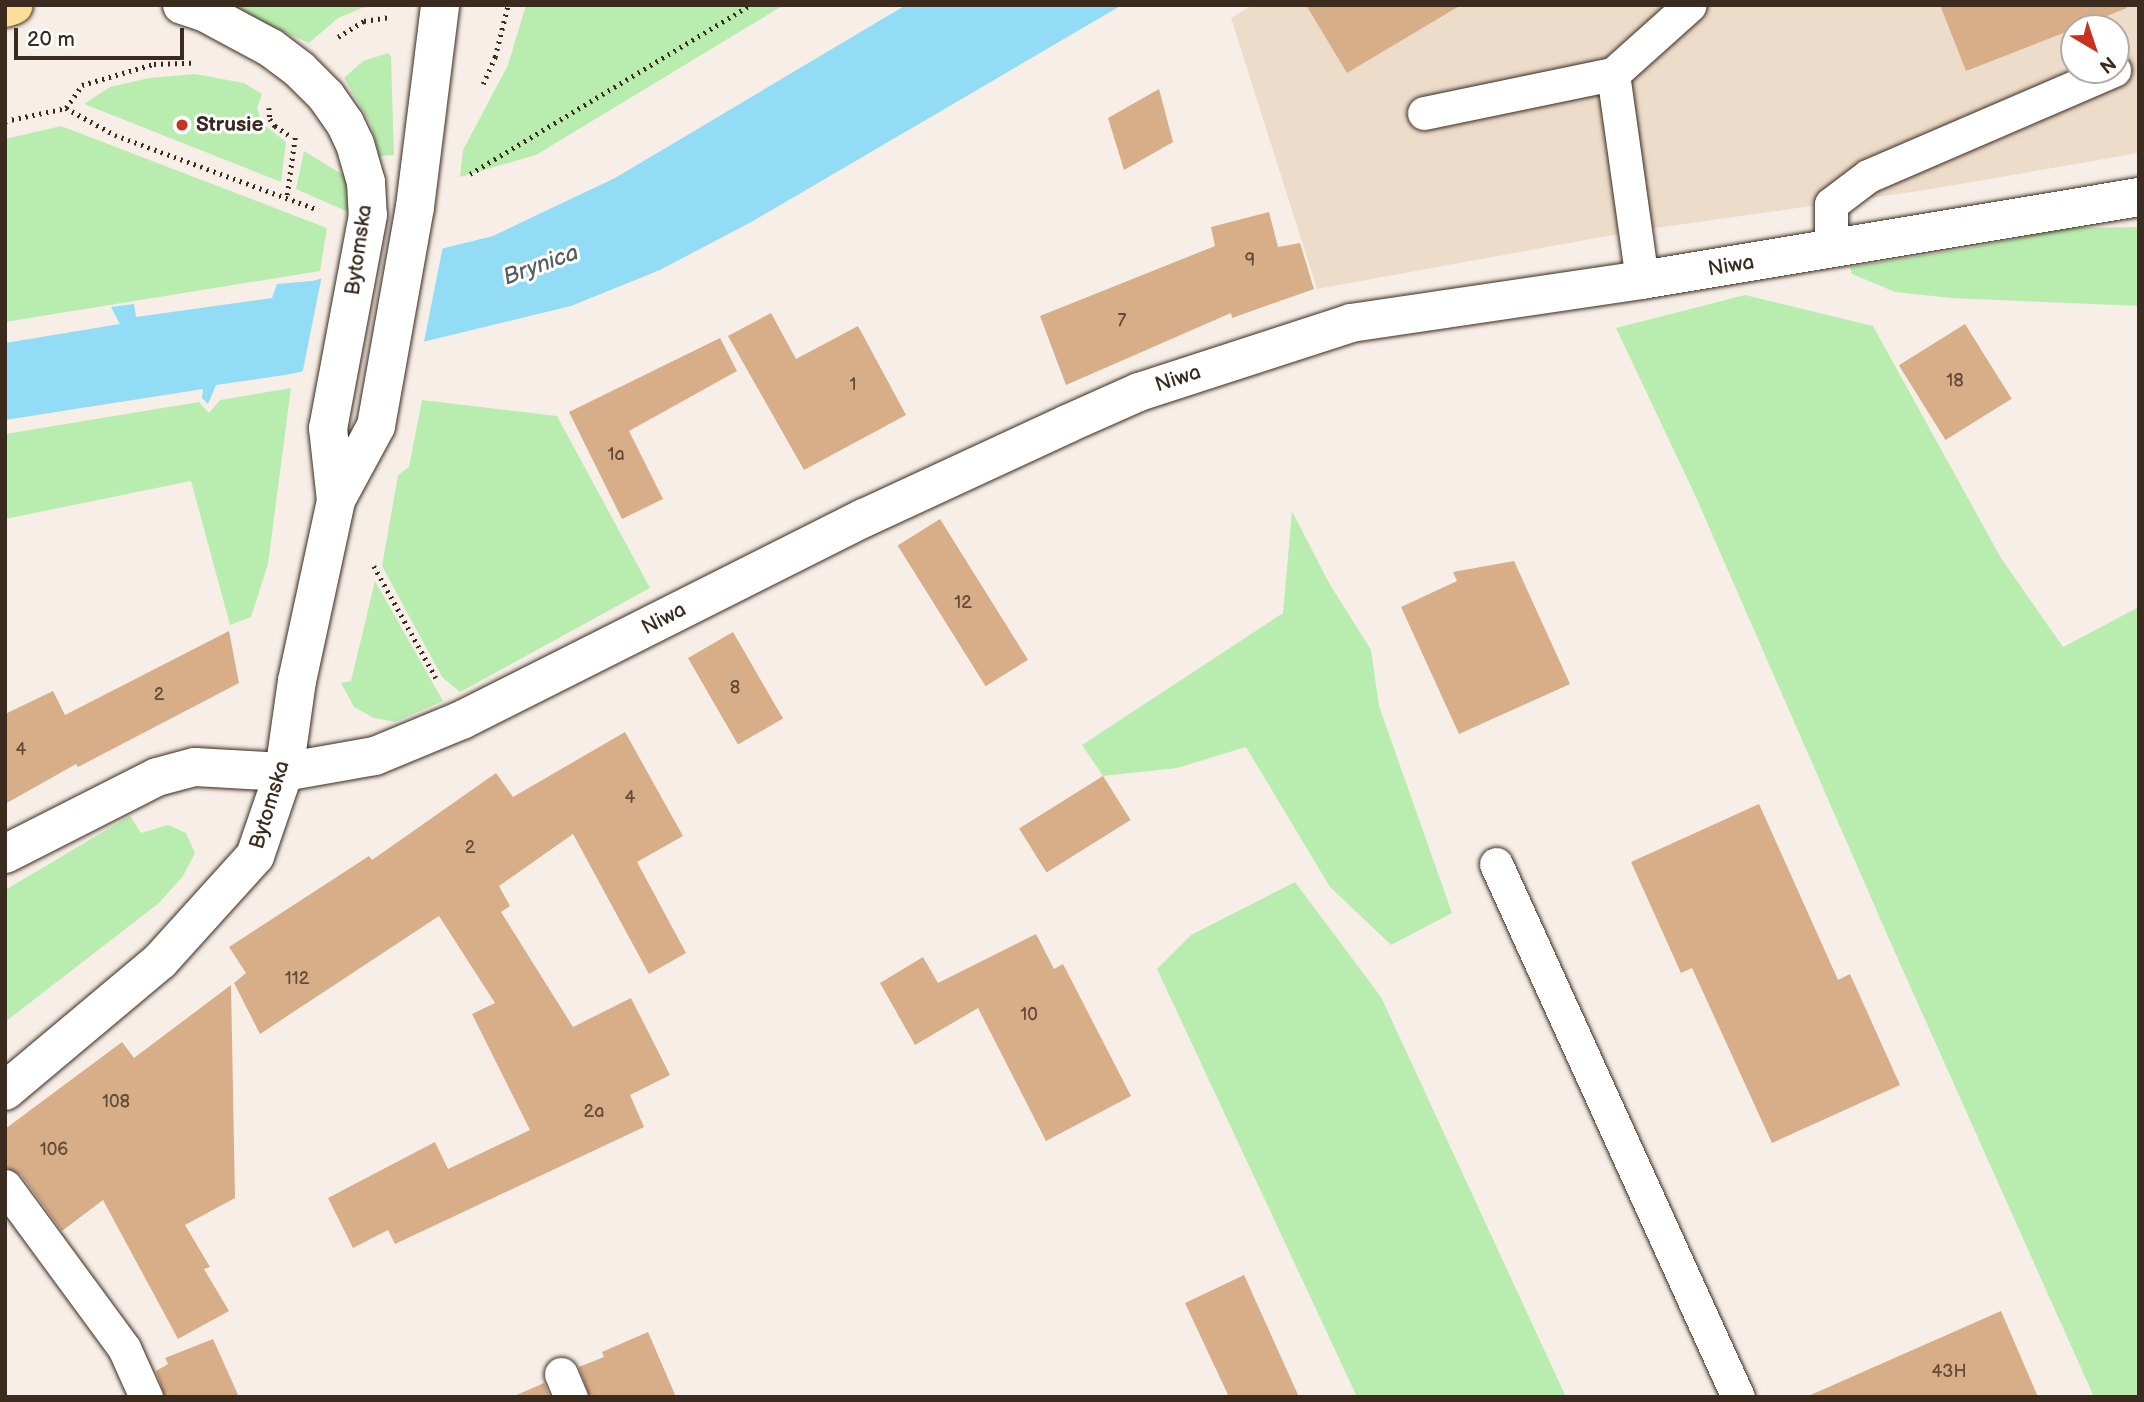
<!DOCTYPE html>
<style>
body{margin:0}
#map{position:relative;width:2144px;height:1402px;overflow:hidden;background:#f7efe7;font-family:"Balsamiq Sans",sans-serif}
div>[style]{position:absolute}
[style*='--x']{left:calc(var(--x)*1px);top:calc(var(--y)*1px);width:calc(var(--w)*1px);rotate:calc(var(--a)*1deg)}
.built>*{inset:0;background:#eddcca}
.green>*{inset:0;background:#b9edaf}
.water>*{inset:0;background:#93dcf5}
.pier>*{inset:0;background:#f7efe7}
.building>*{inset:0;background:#d7ae88;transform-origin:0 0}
.path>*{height:4.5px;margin-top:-2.25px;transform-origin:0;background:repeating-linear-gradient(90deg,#3b2a1e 0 2px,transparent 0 7px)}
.roads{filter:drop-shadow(0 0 2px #3b2a1e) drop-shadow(0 0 2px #3b2a1e)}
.lane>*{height:33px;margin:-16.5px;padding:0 16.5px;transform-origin:16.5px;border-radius:16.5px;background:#fff}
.street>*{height:38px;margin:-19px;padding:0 19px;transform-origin:19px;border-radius:19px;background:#fff}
.primary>*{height:38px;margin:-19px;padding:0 19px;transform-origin:19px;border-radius:19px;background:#fdde96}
.dots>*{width:19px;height:19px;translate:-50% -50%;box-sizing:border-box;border:4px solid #fff;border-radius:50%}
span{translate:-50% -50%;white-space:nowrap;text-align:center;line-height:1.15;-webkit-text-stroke:6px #fff;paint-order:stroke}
.number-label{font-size:18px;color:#624b38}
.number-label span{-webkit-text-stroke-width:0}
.poi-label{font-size:21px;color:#3b2a1e;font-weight:700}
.left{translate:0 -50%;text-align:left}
.street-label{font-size:21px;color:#3b2a1e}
.water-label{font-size:23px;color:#555f5e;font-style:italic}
.frame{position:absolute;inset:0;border:7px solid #3b2a1e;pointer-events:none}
.north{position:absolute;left:2060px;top:14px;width:70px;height:70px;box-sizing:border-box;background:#fff;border:2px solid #b1aaa5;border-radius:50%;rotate:141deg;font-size:19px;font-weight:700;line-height:28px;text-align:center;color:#3b2a1e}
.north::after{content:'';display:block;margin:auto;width:24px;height:32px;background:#c8321e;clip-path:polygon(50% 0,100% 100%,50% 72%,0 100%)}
.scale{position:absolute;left:14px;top:28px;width:170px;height:32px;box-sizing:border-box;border:4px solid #3b2a1e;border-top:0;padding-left:9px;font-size:21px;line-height:24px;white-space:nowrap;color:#3b2a1e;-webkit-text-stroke:5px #fff;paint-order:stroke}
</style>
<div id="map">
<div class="built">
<i style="clip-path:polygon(evenodd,1253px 5px,2139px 5px,2139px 153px,1926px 190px,1635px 231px,1317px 289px,1231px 18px,1253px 5px,2074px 28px,2116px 28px,2116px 70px,2074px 70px,2074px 28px)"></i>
</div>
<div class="green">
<i style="clip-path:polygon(224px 5px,380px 5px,362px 8px,338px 18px,309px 43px)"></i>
<i style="clip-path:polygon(526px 5px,784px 5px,536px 155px,460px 177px,463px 150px,508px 65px)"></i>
<i style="clip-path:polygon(388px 53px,391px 56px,394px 155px,379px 156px,371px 124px,344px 78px,363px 61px)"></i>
<i style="clip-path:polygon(195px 74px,244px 83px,262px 94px,257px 108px,262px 123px,286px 142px,281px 182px,84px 104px,110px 87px,149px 78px)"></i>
<i style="clip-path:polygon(61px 126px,327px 228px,320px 271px,5px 322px,5px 139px)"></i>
<i style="clip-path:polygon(304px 151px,345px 176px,355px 215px,296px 189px)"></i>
<i style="clip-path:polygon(2139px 227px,2139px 306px,1951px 298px,1895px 292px,1852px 274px,1850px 267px,1969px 248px,2069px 228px)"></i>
<i style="clip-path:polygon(1745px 295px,1873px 326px,2001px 558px,2063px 647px,2139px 607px,2139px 1397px,2094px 1397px,1893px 948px,1695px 495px,1616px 328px)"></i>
<i style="clip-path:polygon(291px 388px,268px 564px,251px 617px,230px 625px,191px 481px,5px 519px,5px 434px,199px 402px,209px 413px,220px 400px)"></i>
<i style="clip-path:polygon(422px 400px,557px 416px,650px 588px,460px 692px,442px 677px,382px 566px,398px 475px,409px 467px)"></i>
<i style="clip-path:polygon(1292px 511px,1329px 583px,1371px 650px,1379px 706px,1452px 913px,1391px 945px,1330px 887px,1246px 747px,1177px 768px,1103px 776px,1082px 745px,1283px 613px)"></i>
<i style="clip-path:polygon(375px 581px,443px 701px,395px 722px,374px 718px,354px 707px,341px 683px,351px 681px)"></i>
<i style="clip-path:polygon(130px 816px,141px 833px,168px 825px,186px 833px,195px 853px,183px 876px,159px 903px,5px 1022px,5px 890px)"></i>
<i style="clip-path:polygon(1295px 882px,1381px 997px,1566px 1397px,1357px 1397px,1157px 969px,1191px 935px)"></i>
</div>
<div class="water">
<i style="clip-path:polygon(906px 5px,1122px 5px,753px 221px,660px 270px,571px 306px,291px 374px,216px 385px,208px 404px,202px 398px,203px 389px,5px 420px,5px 343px,120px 324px,111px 307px,134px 304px,136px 317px,272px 298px,277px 284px,312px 281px,493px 236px,615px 178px)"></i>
</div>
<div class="pier">
<i style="clip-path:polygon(443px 246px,423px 347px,302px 375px,322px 275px)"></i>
</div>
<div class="building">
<i style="clip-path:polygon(1306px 5px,1461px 5px,1347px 73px)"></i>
<i style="clip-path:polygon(1940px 5px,2126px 5px,2127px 8px,1966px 71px)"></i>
<i style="clip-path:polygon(1159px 89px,1173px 142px,1124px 170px,1108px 118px)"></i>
<i style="clip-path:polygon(1269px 212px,1278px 247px,1300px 243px,1314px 289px,1232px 318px,1231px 313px,1066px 385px,1040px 316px,1215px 246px,1211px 227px)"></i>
<i style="clip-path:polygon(771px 313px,796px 359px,858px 326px,906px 415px,804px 470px,728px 336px)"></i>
<i style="left:1965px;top:324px;width:88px;height:78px;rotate:58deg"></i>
<i style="clip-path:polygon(720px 338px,737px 371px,629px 431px,663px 499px,622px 519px,569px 412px)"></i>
<i style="left:940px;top:519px;width:166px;height:50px;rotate:58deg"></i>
<i style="clip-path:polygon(1514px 561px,1570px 684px,1459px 734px,1401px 607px,1457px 581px,1453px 572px)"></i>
<i style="clip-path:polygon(229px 631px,239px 683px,78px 767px,76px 764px,5px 804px,5px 714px,53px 691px,65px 715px)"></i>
<i style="left:733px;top:632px;width:100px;height:52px;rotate:60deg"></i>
<i style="clip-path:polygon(625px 732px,683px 836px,637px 862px,686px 953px,649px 974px,573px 834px,499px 886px,510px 906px,501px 912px,573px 1027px,631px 998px,670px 1075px,630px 1095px,644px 1127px,395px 1244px,388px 1230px,353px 1248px,328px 1198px,435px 1142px,448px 1169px,530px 1130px,472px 1014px,495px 1003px,439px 916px,260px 1034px,234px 983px,246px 973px,229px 947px,369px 856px,372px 860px,496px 773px,513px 797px)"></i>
<i style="left:1103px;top:776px;width:52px;height:99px;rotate:58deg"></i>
<i style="clip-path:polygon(1759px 804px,1838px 980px,1850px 974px,1900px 1085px,1772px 1143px,1692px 968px,1681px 973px,1631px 862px)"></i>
<i style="clip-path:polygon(1036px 934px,1054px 969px,1063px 964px,1131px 1096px,1046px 1141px,978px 1008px,915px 1045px,880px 983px,923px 957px,938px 983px)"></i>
<i style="clip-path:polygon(231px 985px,235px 1198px,185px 1225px,210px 1267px,204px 1269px,229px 1311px,178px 1339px,103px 1200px,62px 1231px,21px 1175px,5px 1167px,5px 1129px,122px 1042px,134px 1058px)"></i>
<i style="clip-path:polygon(1244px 1275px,1299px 1397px,1229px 1397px,1185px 1303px)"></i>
<i style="clip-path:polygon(2001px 1311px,2038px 1397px,1806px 1397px)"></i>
<i style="clip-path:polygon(648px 1332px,676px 1397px,590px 1397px,579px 1367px,604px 1357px,602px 1352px)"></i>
<i style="clip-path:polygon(213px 1339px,239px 1397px,165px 1397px,156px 1371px,168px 1364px,165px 1358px)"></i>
<i style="clip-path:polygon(544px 1383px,550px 1397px,512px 1397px)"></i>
</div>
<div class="path">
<i style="--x:338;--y:37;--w:31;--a:-32"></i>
<i style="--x:364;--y:21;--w:26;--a:-9"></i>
<i style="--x:483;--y:84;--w:30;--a:-66"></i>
<i style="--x:495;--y:57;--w:54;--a:-76"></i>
<i style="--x:66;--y:108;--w:28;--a:-55"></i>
<i style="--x:82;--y:85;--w:75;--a:-16.3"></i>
<i style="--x:154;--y:64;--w:37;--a:-2"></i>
<i style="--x:269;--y:108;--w:11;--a:85"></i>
<i style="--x:270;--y:119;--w:9;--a:54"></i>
<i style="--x:275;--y:126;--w:20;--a:33"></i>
<i style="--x:5;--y:121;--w:62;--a:-12"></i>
<i style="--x:66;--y:108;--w:56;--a:28.9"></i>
<i style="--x:115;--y:135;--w:217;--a:20.2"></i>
<i style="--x:470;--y:174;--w:327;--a:-31.1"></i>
<i style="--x:287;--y:195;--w:59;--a:-82.1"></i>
<i style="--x:374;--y:566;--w:128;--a:61"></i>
</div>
<div class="roads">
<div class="lane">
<i style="--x:1424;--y:113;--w:193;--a:-11.7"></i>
<i style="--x:1831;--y:249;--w:45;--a:-90"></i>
<i style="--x:1831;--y:204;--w:46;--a:-37.1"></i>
<i style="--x:1868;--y:176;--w:268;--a:-23.3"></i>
<i style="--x:1642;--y:280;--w:208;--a:-98"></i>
<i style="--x:1613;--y:74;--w:103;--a:-41.9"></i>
<i style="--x:1496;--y:864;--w:585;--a:65.58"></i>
<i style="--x:5;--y:1186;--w:201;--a:53.7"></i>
<i style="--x:124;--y:1348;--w:54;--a:65.8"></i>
<i style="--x:561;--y:1374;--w:25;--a:67"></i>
</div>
<div class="street">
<i style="--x:182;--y:5;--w:23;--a:18"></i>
<i style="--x:204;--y:12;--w:76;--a:28.2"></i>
<i style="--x:271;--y:48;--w:36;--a:37"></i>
<i style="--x:300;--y:70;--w:37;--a:45"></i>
<i style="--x:326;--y:96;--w:33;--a:55"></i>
<i style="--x:345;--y:123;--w:23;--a:65"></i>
<i style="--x:355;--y:144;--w:40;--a:74"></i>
<i style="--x:366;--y:182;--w:33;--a:87"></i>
<i style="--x:368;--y:215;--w:217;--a:100.6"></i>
<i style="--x:328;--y:428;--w:72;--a:83.7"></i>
<i style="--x:5;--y:854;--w:170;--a:-26.9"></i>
<i style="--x:157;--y:777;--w:39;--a:-15"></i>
<i style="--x:195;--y:767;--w:89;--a:3.2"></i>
<i style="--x:284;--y:772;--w:92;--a:-10"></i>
<i style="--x:375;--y:756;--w:94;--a:-22.5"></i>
<i style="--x:462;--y:720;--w:450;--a:-26.7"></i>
<i style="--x:864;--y:518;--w:224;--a:-24.8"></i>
<i style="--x:1067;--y:424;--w:79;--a:-24"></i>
<i style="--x:1139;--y:392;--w:223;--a:-18"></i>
<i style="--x:1351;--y:323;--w:294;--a:-8.4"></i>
<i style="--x:1642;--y:280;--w:504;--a:-9.48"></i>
<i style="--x:5;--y:1091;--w:202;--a:-40"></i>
<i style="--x:160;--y:961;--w:142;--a:-47.9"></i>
<i style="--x:255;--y:856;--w:89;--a:-71"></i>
<i style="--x:284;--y:772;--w:92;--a:-81.9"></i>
<i style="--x:297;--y:681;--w:185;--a:-77.8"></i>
<i style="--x:336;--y:500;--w:84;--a:-61.6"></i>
<i style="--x:376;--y:426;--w:222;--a:-79.9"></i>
<i style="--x:415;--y:207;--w:204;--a:-82.9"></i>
</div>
<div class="primary">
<i style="--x:5;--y:8;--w:9;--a:-18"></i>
</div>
</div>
<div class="dots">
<i style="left:182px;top:125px;background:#c8321e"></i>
</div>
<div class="number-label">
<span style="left:1250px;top:261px">9</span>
<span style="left:1122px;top:321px">7</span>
<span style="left:1955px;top:381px">18</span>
<span style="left:853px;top:385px">1</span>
<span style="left:616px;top:455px">1a</span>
<span style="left:963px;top:603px">12</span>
<span style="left:735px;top:688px">8</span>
<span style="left:159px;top:695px">2</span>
<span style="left:21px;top:750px">4</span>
<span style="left:630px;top:798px">4</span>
<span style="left:470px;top:848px">2</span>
<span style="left:297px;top:979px">112</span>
<span style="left:1029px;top:1015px">10</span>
<span style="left:116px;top:1102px">108</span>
<span style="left:594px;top:1112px">2a</span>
<span style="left:54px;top:1150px">106</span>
<span style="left:1949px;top:1372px">43H</span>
</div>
<div class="poi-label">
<span class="left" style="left:196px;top:125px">Strusie</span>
</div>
<div class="street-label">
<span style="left:359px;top:250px;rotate:-82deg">Bytomska</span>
<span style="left:1731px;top:266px;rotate:-9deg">Niwa</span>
<span style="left:1178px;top:379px;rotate:-18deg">Niwa</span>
<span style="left:664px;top:619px;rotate:-27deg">Niwa</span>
<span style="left:270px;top:805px;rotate:-73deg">Bytomska</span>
</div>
<div class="water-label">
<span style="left:541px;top:265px;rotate:-20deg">Brynica</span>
</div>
<div class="frame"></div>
<div class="north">N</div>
<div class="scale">20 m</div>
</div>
